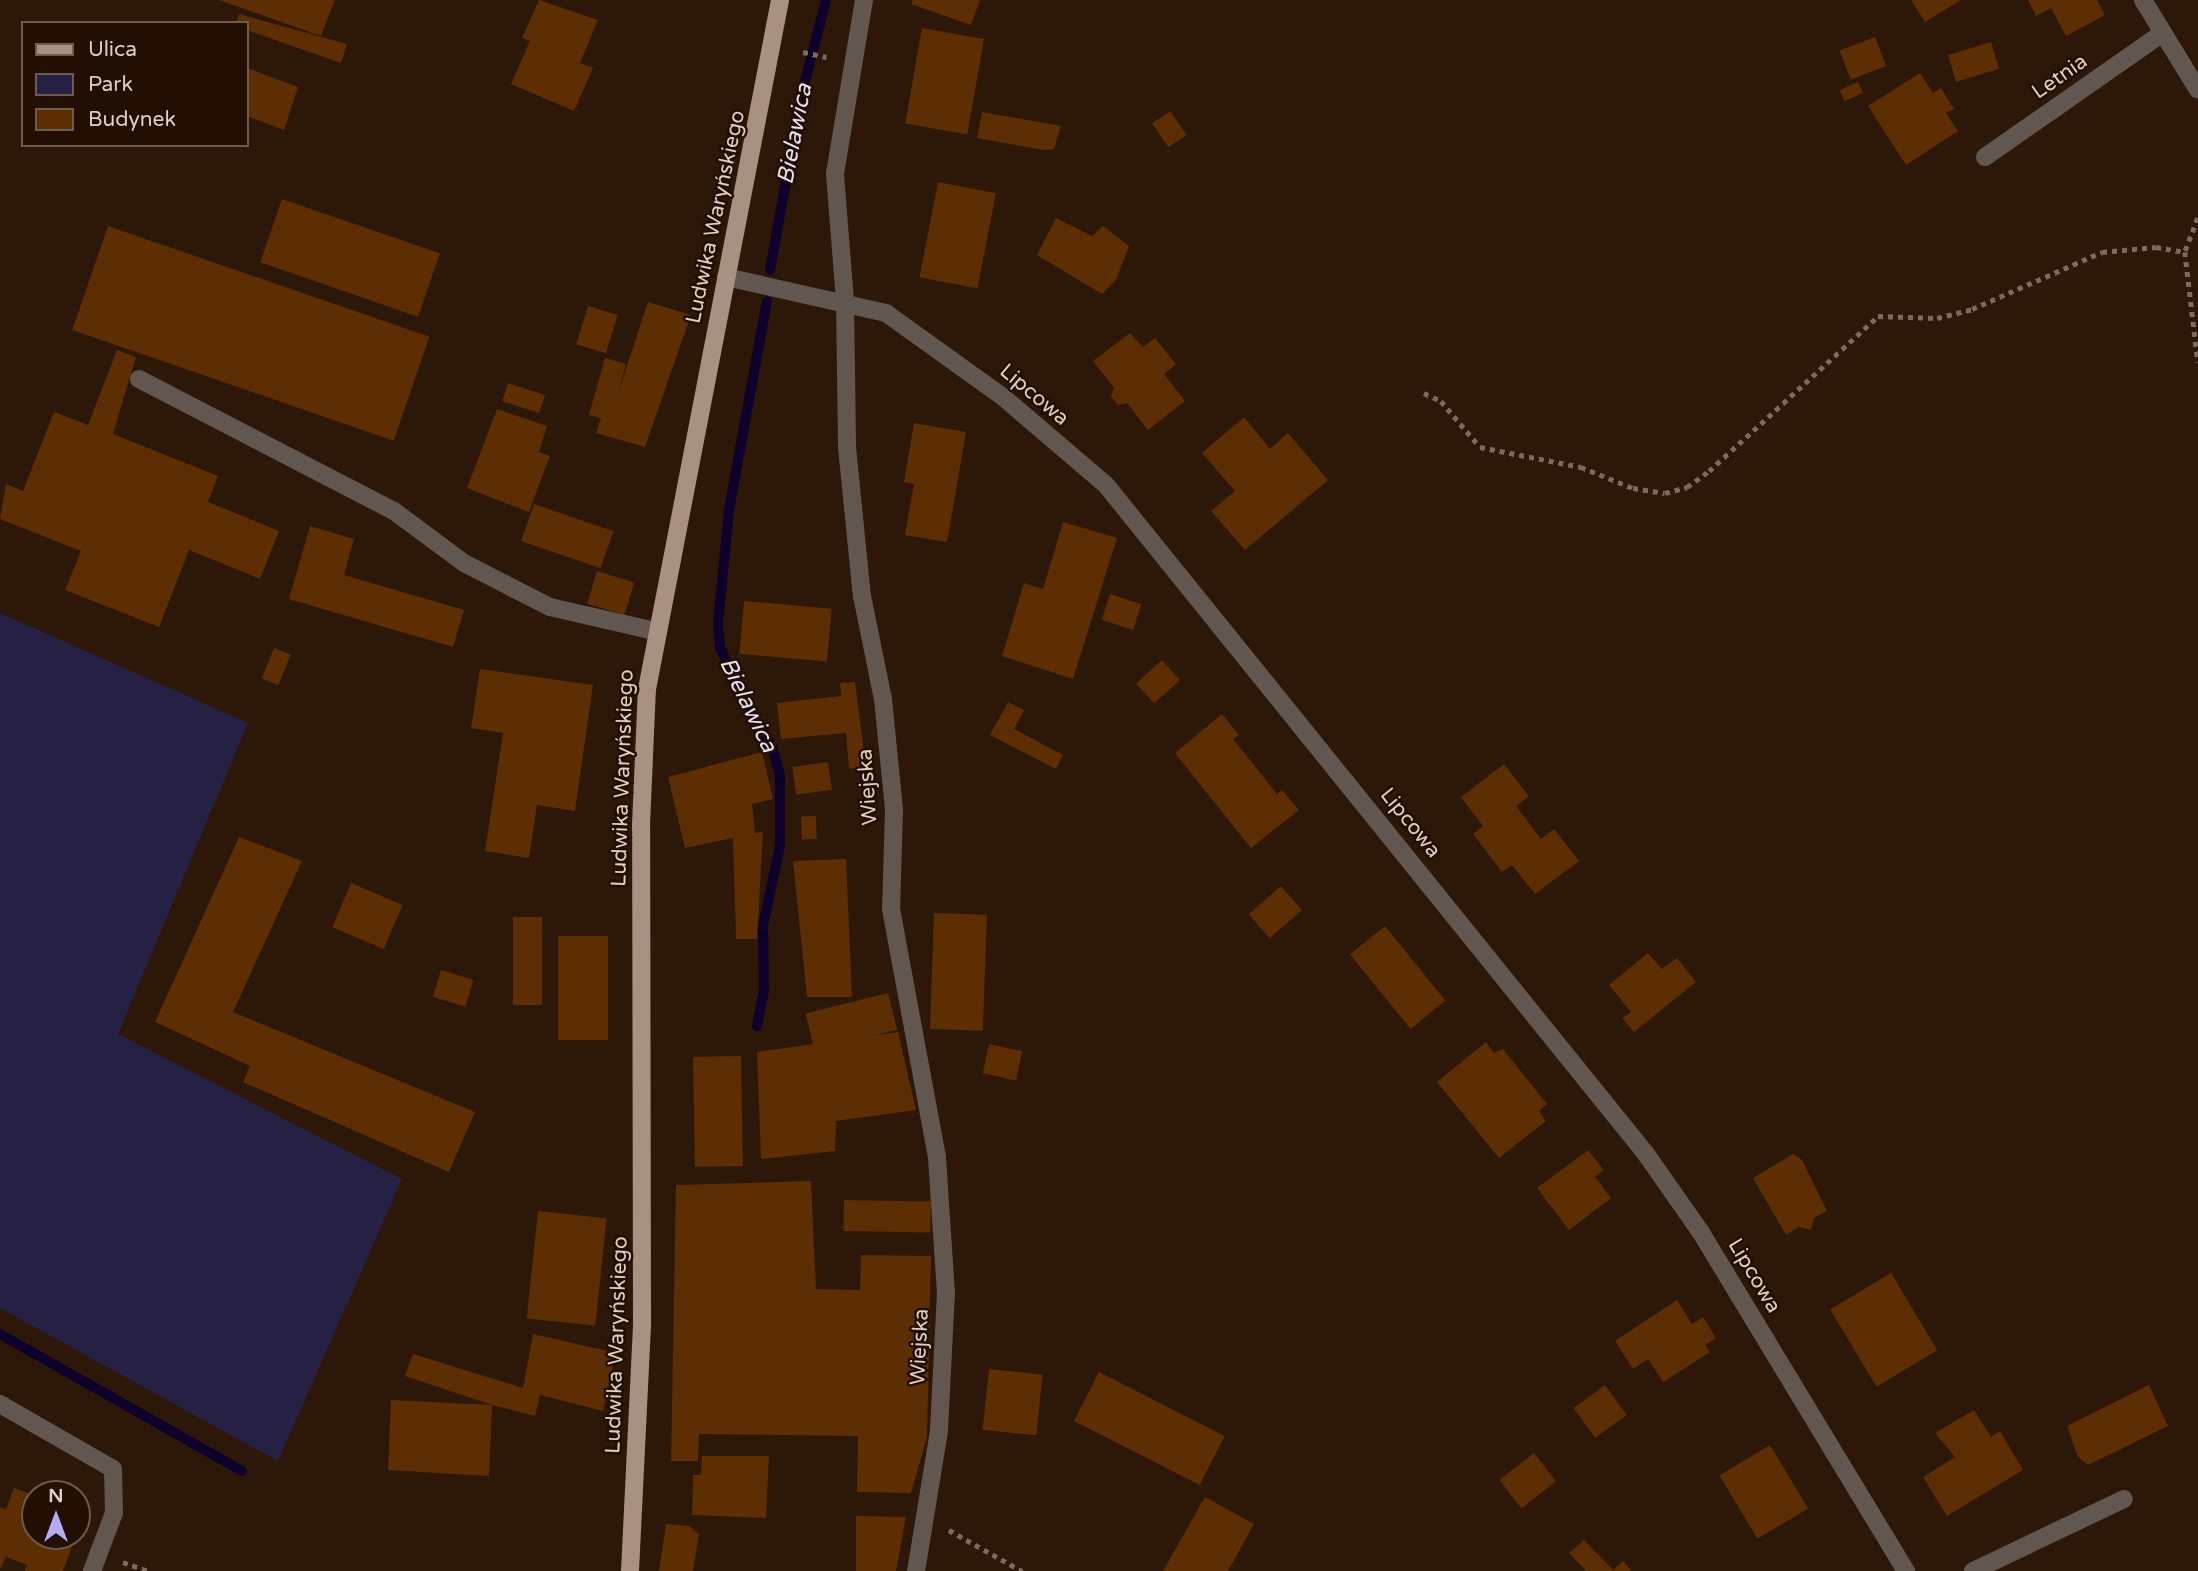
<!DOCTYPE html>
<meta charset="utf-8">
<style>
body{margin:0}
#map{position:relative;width:2198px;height:1571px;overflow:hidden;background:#2c1709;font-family:"Varela Round",sans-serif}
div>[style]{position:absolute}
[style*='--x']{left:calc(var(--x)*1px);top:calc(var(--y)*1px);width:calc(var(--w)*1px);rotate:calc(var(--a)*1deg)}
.green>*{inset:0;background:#272045}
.stream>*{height:10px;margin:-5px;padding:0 5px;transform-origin:5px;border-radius:5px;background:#0d002b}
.building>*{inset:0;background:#5d2d03;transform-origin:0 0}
.path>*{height:4.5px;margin-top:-2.25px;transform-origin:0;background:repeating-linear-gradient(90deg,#7b6a5e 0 5px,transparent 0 10px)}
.minor>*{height:18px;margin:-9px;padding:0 9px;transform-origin:9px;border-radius:9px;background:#625750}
.major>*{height:18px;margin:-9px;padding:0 9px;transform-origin:9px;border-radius:9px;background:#a89182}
span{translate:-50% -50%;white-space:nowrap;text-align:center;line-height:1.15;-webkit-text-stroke:5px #220e02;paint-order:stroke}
.street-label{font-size:21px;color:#ddcfc6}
.water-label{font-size:23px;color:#e3e1f3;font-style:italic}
.legend{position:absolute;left:21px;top:21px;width:228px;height:126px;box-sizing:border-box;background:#220e02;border:2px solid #6d5b50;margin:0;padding:9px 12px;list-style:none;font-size:21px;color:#ddcfc6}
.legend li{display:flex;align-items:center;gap:14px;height:35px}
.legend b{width:35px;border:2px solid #6d5b50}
.north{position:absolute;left:21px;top:1480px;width:70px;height:70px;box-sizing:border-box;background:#220e02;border:2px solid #6d5b50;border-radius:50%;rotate:0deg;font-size:19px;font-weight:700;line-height:28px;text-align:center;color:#ddcfc6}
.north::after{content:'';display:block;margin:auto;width:24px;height:32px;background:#b5acf8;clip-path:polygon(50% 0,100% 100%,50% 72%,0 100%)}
</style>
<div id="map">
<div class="green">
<i style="clip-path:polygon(0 613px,248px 723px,118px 1034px,402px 1179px,278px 1461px,0 1308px)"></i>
</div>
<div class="stream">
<i style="--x:770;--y:270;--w:180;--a:-79.8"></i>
<i style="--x:802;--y:93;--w:96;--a:-75.5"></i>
<i style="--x:757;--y:1026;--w:37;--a:-79"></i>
<i style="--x:764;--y:990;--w:64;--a:-90.9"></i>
<i style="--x:763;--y:926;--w:82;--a:-78"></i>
<i style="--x:780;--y:846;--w:71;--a:-90"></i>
<i style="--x:780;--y:775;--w:32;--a:-106"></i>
<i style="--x:771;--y:744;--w:48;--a:-123"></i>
<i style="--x:745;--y:704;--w:62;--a:-113.7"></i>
<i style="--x:720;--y:647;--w:24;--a:-95"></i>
<i style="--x:718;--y:623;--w:114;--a:-84.4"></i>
<i style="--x:729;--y:510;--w:212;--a:-79.7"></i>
<i style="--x:0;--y:1334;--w:278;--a:29.5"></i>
</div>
<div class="building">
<i style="clip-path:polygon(219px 0,335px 0,321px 36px)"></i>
<i style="clip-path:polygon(539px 0,598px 20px,580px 63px,593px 68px,574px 111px,511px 84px,530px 41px,522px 38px)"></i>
<i style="clip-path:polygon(913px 0,980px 0,971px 25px,911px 4px)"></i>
<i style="clip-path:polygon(1911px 0,1961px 0,1925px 22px)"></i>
<i style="clip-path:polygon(2028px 0,2097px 0,2105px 15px,2066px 36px,2051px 8px,2036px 16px)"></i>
<i style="clip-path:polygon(239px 14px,347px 44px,341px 63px,247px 30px,247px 23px,236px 23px)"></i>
<i style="left:922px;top:28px;width:63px;height:97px;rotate:10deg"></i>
<i style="left:1875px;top:37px;width:31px;height:38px;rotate:69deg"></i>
<i style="left:1991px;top:42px;width:28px;height:45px;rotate:73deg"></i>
<i style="clip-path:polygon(247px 68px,298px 87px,284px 130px,247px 116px)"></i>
<i style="clip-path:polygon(1920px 73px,1933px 93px,1941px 88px,1954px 109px,1946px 113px,1958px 131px,1906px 165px,1868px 106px)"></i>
<i style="left:1858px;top:82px;width:12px;height:20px;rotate:66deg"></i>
<i style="left:1170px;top:111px;width:29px;height:22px;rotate:55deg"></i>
<i style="clip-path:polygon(982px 112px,1061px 126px,1054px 149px,1043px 150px,977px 138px)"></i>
<i style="left:938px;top:182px;width:59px;height:97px;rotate:11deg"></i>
<i style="left:282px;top:199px;width:167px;height:67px;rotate:19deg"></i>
<i style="clip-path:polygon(1056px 218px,1092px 236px,1103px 226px,1129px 246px,1116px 280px,1102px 294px,1037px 255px)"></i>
<i style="left:108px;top:226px;width:340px;height:110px;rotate:19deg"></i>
<i style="clip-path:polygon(648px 302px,691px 315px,645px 447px,596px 433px,601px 418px,589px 415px,605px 358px,626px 364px,619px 390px)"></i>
<i style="left:588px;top:306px;width:31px;height:40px;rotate:17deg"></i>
<i style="clip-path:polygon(1130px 333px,1143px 347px,1155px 338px,1176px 364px,1164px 374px,1185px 401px,1148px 430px,1127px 403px,1118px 405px,1111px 396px,1114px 388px,1093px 361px)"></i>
<i style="clip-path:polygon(117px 350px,136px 357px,113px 434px,218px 476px,208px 502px,279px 531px,260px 579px,189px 550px,159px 627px,65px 590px,81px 551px,0 519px,6px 484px,23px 491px,54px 412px,88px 425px)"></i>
<i style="left:508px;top:383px;width:39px;height:19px;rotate:18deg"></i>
<i style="clip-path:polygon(497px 409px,547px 426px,539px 452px,550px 456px,529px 512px,467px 488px)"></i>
<i style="clip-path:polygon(1244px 417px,1270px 449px,1288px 433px,1328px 480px,1245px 550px,1211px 511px,1235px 491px,1202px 453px)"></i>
<i style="clip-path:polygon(914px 423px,966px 432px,947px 542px,905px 535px,914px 484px,904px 482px)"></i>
<i style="left:534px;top:504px;width:84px;height:39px;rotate:19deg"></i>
<i style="clip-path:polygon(1063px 522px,1117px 538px,1073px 679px,1002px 656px,1024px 583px,1043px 589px)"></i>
<i style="clip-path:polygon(310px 526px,354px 539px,344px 575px,464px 610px,453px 647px,289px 599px)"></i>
<i style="left:597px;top:571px;width:39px;height:34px;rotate:17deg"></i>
<i style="left:1110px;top:594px;width:33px;height:27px;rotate:18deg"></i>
<i style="left:744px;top:601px;width:88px;height:53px;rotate:5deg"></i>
<i style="left:274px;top:648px;width:18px;height:33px;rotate:22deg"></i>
<i style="left:1162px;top:660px;width:27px;height:35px;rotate:48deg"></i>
<i style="clip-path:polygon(480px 669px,593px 685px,575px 811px,537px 805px,529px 858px,485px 851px,503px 733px,471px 728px)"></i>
<i style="clip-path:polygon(855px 682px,866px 767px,849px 769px,846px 733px,781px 739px,777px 703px,841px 696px,840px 683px)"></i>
<i style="clip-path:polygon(1008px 702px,1024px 710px,1014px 729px,1063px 755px,1056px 769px,990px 735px)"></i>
<i style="clip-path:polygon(1222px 714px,1239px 735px,1233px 739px,1277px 794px,1282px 790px,1299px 810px,1251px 848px,1175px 753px)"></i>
<i style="clip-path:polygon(762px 752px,773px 799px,752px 804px,755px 833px,763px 832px,757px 939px,736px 939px,733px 838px,685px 848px,668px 777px)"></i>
<i style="left:828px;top:762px;width:28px;height:36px;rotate:82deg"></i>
<i style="clip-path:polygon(1504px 764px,1529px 796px,1516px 806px,1541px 839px,1554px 829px,1579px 861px,1535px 894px,1512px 865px,1502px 872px,1473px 834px,1483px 826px,1461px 797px)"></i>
<i style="left:816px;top:816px;width:23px;height:15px;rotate:88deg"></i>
<i style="clip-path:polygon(239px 837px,302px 861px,233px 1012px,475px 1112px,449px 1172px,243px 1082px,250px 1066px,155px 1022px)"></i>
<i style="clip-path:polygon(846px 859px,852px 997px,807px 997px,793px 861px)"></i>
<i style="left:351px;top:883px;width:56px;height:48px;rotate:23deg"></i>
<i style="left:1281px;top:886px;width:32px;height:43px;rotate:49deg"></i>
<i style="left:934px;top:913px;width:53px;height:116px;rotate:2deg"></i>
<i style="left:513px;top:917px;width:29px;height:88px"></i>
<i style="left:1385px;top:926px;width:96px;height:45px;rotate:51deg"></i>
<i style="left:558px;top:936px;width:50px;height:104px"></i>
<i style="clip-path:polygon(1648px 953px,1662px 969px,1677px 958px,1696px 982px,1634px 1032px,1622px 1018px,1631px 1012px,1609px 985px)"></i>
<i style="left:441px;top:970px;width:34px;height:28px;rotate:17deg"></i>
<i style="left:888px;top:993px;width:38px;height:85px;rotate:76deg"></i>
<i style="clip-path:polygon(898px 1032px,916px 1110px,836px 1121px,835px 1151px,761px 1159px,757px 1052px)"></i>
<i style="clip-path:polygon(1486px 1042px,1494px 1053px,1503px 1049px,1547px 1104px,1539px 1111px,1546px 1121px,1499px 1158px,1437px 1082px)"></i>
<i style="left:989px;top:1044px;width:34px;height:30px;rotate:12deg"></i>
<i style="left:741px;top:1056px;width:110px;height:48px;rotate:89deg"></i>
<i style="clip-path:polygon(1588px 1150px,1604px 1170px,1595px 1177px,1611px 1198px,1569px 1230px,1537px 1188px)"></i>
<i style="clip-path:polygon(1793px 1154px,1802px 1160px,1827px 1211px,1814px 1218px,1811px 1230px,1799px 1227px,1786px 1235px,1753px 1178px)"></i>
<i style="clip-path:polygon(811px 1181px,816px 1289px,860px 1290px,861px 1255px,931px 1256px,927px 1437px,911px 1493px,857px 1492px,858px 1436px,699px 1434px,698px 1461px,671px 1461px,676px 1185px)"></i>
<i style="left:844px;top:1200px;width:87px;height:31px;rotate:1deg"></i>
<i style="left:538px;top:1211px;width:69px;height:108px;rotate:6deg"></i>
<i style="left:1891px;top:1273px;width:90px;height:71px;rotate:59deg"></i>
<i style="clip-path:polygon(1677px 1300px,1692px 1324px,1703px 1317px,1716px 1338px,1705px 1345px,1710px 1352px,1663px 1382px,1648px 1359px,1633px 1369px,1615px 1341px)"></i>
<i style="clip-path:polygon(533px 1334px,616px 1353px,603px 1411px,540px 1395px,535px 1416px,492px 1405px,489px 1476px,388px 1470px,391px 1400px,492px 1405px,405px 1376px,413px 1354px,523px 1388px)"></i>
<i style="left:989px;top:1369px;width:54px;height:61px;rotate:6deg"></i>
<i style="left:1099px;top:1372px;width:141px;height:55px;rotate:27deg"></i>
<i style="left:1605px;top:1385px;width:37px;height:39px;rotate:54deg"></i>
<i style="clip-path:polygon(2149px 1385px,2168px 1426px,2088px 1465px,2078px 1457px,2067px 1426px)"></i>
<i style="clip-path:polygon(1974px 1410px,1991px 1437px,2000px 1431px,2023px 1470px,1947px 1516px,1923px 1477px,1955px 1457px,1935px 1433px)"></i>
<i style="left:1770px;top:1445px;width:74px;height:59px;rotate:59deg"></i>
<i style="left:1534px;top:1453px;width:36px;height:44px;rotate:52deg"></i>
<i style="clip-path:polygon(702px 1456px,769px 1456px,766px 1518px,692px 1515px,693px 1475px,701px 1475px)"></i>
<i style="clip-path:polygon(14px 1488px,35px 1496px,35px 1536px,76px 1536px,63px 1571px,25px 1571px,27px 1565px,6px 1557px,0 1570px,0 1507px,6px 1509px)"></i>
<i style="clip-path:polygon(1205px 1497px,1254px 1524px,1228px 1571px,1163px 1571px)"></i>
<i style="clip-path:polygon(856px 1516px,906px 1517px,896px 1571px,856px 1571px)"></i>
<i style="clip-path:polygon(666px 1524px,689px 1526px,699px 1534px,693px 1571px,659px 1571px)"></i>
<i style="clip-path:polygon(1584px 1540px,1613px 1570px,1623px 1561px,1631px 1570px,1630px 1571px,1586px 1571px,1569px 1553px)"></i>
</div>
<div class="path">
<i style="--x:803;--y:52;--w:24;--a:12"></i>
<i style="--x:2198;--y:218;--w:36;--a:111"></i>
<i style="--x:2185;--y:252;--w:111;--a:83.3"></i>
<i style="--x:1424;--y:393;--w:19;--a:25"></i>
<i style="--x:1441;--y:401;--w:60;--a:49.7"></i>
<i style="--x:1480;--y:447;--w:103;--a:11.2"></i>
<i style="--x:1581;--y:467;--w:56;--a:22"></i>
<i style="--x:1633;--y:488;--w:32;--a:9"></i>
<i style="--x:1665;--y:493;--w:23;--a:-15"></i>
<i style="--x:1687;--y:487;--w:27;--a:-36"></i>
<i style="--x:1709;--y:471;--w:229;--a:-42.5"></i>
<i style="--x:1878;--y:316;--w:59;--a:1.9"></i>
<i style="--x:1937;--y:318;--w:36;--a:-14"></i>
<i style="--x:1972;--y:309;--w:142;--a:-23.7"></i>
<i style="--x:2102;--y:252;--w:54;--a:-5.3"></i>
<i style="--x:2156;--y:247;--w:29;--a:10"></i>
<i style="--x:949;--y:1530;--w:84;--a:29.3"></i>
<i style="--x:123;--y:1562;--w:27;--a:20"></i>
</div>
<div class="minor">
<i style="--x:864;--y:0;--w:176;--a:99.5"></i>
<i style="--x:835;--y:174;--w:126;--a:85.5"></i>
<i style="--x:845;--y:300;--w:147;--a:89.2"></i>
<i style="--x:847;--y:447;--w:150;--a:84.3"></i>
<i style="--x:862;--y:596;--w:105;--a:78.5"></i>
<i style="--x:883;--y:699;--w:112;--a:84.3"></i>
<i style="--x:894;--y:810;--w:99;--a:91.7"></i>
<i style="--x:891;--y:909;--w:253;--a:79.5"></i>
<i style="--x:937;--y:1158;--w:134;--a:86.2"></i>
<i style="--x:946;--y:1292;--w:139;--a:92.9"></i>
<i style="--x:939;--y:1431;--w:142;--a:99.3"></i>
<i style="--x:2143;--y:0;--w:105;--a:58.6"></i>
<i style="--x:1985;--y:157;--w:215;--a:-34.9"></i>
<i style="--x:726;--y:277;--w:164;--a:12.7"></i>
<i style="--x:886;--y:313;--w:144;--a:35.7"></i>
<i style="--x:1003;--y:397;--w:135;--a:40.5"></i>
<i style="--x:1106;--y:485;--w:860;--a:51.09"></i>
<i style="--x:1646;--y:1154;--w:94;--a:55"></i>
<i style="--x:1700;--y:1231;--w:398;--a:58.8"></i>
<i style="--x:139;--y:379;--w:287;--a:27.4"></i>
<i style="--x:394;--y:511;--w:87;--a:36.6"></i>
<i style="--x:464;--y:563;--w:97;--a:27.1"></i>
<i style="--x:550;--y:607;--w:108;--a:12.9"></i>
<i style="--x:0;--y:1404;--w:130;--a:29.9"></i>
<i style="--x:113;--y:1469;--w:44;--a:88.7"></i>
<i style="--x:114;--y:1513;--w:62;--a:110.8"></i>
<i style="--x:1973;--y:1571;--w:167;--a:-25.5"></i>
</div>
<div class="major">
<i style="--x:630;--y:1571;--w:248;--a:-87.2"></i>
<i style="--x:642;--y:1323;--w:498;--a:-90.1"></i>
<i style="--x:641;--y:825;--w:136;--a:-87.5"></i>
<i style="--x:647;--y:689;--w:702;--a:-79.07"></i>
</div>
<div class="street-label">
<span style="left:2060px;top:77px;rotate:-35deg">Letnia</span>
<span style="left:716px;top:217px;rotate:-78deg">Ludwika Waryńskiego</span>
<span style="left:1034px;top:395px;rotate:40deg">Lipcowa</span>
<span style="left:623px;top:778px;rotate:-88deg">Ludwika Waryńskiego</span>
<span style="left:868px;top:787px;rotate:-94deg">Wiejska</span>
<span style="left:1410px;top:823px;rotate:51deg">Lipcowa</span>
<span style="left:1754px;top:1276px;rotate:59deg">Lipcowa</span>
<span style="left:617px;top:1345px;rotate:-88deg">Ludwika Waryńskiego</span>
<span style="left:920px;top:1347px;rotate:-87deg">Wiejska</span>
</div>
<div class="water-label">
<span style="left:795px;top:134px;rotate:-79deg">Bielawica</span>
<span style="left:748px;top:705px;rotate:64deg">Bielawica</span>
</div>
<ul class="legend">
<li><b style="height:9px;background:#a89182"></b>Ulica</li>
<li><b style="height:19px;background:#272045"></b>Park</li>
<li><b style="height:19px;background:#5d2d03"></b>Budynek</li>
</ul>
<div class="north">N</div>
</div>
